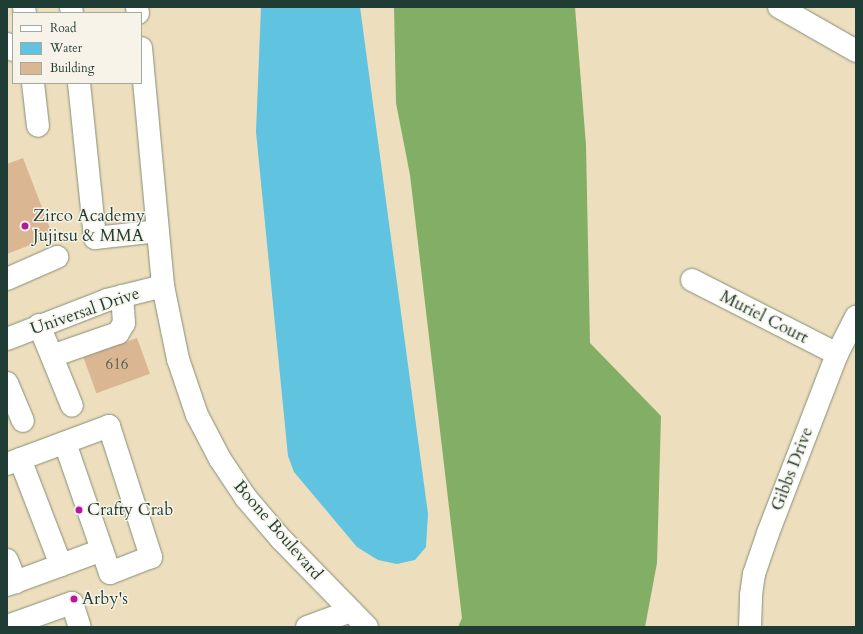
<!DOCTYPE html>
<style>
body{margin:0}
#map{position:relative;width:863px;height:634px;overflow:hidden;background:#eddfbd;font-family:Cardo,serif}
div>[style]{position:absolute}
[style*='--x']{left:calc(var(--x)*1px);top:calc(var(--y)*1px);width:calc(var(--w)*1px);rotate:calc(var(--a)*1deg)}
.forest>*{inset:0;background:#83ae66}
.water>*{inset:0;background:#60c3df}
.building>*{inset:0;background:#dbb693;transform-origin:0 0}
.roads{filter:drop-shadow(0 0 1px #868e78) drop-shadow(0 0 1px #868e78)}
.minor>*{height:22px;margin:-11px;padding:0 11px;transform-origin:11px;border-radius:11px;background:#fff}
.dots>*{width:11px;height:11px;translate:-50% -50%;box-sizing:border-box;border:2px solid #f7f3e8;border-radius:50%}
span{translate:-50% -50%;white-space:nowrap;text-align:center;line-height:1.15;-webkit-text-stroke:3px #f7f3e8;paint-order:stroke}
.number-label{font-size:15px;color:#4e5b4c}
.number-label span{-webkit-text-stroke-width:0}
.poi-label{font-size:17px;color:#1f3d34}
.left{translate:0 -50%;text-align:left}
.street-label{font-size:17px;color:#1f3d34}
.frame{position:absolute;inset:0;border:8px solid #1f3d34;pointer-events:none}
.legend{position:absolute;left:12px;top:12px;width:130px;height:72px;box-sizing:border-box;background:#f7f3e8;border:1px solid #a1aaa0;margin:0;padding:5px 7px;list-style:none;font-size:12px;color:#1f3d34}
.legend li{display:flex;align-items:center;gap:8px;height:20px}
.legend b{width:20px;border:1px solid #a1aaa0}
</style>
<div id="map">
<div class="forest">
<i style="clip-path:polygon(394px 7px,575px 7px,586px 145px,590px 343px,661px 416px,657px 563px,645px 627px,458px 627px,462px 618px,410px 175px,396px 103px)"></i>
</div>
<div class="water">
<i style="clip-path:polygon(261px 7px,360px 7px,428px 514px,426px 547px,415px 560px,397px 564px,378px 560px,357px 547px,294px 472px,288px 456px,256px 132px)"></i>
</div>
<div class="building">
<i style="clip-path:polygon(23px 158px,53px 236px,7px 254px,7px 164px)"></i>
<i style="left:137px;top:338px;width:38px;height:57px;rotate:70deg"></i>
</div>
<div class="roads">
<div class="minor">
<i style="--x:24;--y:7;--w:6;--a:81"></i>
<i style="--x:71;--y:7;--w:6;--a:81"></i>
<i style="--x:137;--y:7;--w:6;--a:81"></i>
<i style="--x:779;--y:7;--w:89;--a:29.7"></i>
<i style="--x:7;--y:44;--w:8;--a:45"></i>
<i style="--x:141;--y:48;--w:239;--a:84.7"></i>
<i style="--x:163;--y:286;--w:75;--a:78.4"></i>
<i style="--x:178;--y:359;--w:59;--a:71.3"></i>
<i style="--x:197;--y:415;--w:50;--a:62.4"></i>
<i style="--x:220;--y:459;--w:47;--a:56.3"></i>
<i style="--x:246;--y:498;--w:54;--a:49.5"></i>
<i style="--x:281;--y:539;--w:123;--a:45.7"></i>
<i style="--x:33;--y:83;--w:43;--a:83.4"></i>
<i style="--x:79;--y:83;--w:156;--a:84.1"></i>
<i style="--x:95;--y:238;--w:63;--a:-6.3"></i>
<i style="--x:7;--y:279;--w:55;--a:-23.7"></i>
<i style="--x:692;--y:280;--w:163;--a:27"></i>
<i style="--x:39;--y:325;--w:87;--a:67.8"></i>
<i style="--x:7;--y:339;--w:107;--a:-21.3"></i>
<i style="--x:107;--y:300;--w:58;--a:-14"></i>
<i style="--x:52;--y:356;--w:70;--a:-19.2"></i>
<i style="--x:118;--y:333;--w:12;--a:-59"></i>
<i style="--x:124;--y:323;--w:27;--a:-94"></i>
<i style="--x:7;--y:383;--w:41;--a:67.2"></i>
<i style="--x:20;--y:459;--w:114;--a:68.9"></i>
<i style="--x:7;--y:464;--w:109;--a:-20.4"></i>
<i style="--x:109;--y:426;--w:138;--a:72.2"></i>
<i style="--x:151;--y:557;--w:44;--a:158.7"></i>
<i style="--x:110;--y:573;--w:138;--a:-109.1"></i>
<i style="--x:7;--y:560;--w:24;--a:68"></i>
<i style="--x:7;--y:585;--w:101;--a:-20.2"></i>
<i style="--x:7;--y:626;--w:69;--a:-19.5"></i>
<i style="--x:72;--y:603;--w:25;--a:72"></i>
<i style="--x:307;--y:627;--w:47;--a:-20"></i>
<i style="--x:750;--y:627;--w:32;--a:-88"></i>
<i style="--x:751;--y:595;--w:21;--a:-82"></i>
<i style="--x:754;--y:574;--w:43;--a:-71.1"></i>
<i style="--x:768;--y:533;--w:192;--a:-68.9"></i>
<i style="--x:837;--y:354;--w:42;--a:-62.8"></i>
</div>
</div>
<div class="dots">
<i style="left:25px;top:226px;background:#b5179e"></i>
<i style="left:79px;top:510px;background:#b5179e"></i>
<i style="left:74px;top:599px;background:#b5179e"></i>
</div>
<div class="number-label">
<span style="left:117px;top:365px">616</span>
</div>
<div class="poi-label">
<span class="left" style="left:33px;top:226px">Zirco Academy<br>Jujitsu &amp; MMA</span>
<span class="left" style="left:87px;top:510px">Crafty Crab</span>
<span class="left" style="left:82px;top:599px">Arby's</span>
</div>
<div class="street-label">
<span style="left:85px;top:311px;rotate:-19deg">Universal Drive</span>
<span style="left:764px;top:317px;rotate:27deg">Muriel Court</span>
<span style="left:792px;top:469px;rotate:-69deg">Gibbs Drive</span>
<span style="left:278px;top:530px;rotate:49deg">Boone Boulevard</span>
</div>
<div class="frame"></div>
<ul class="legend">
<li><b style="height:5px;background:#fff"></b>Road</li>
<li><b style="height:11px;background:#60c3df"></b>Water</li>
<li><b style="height:11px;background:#dbb693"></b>Building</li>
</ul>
</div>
